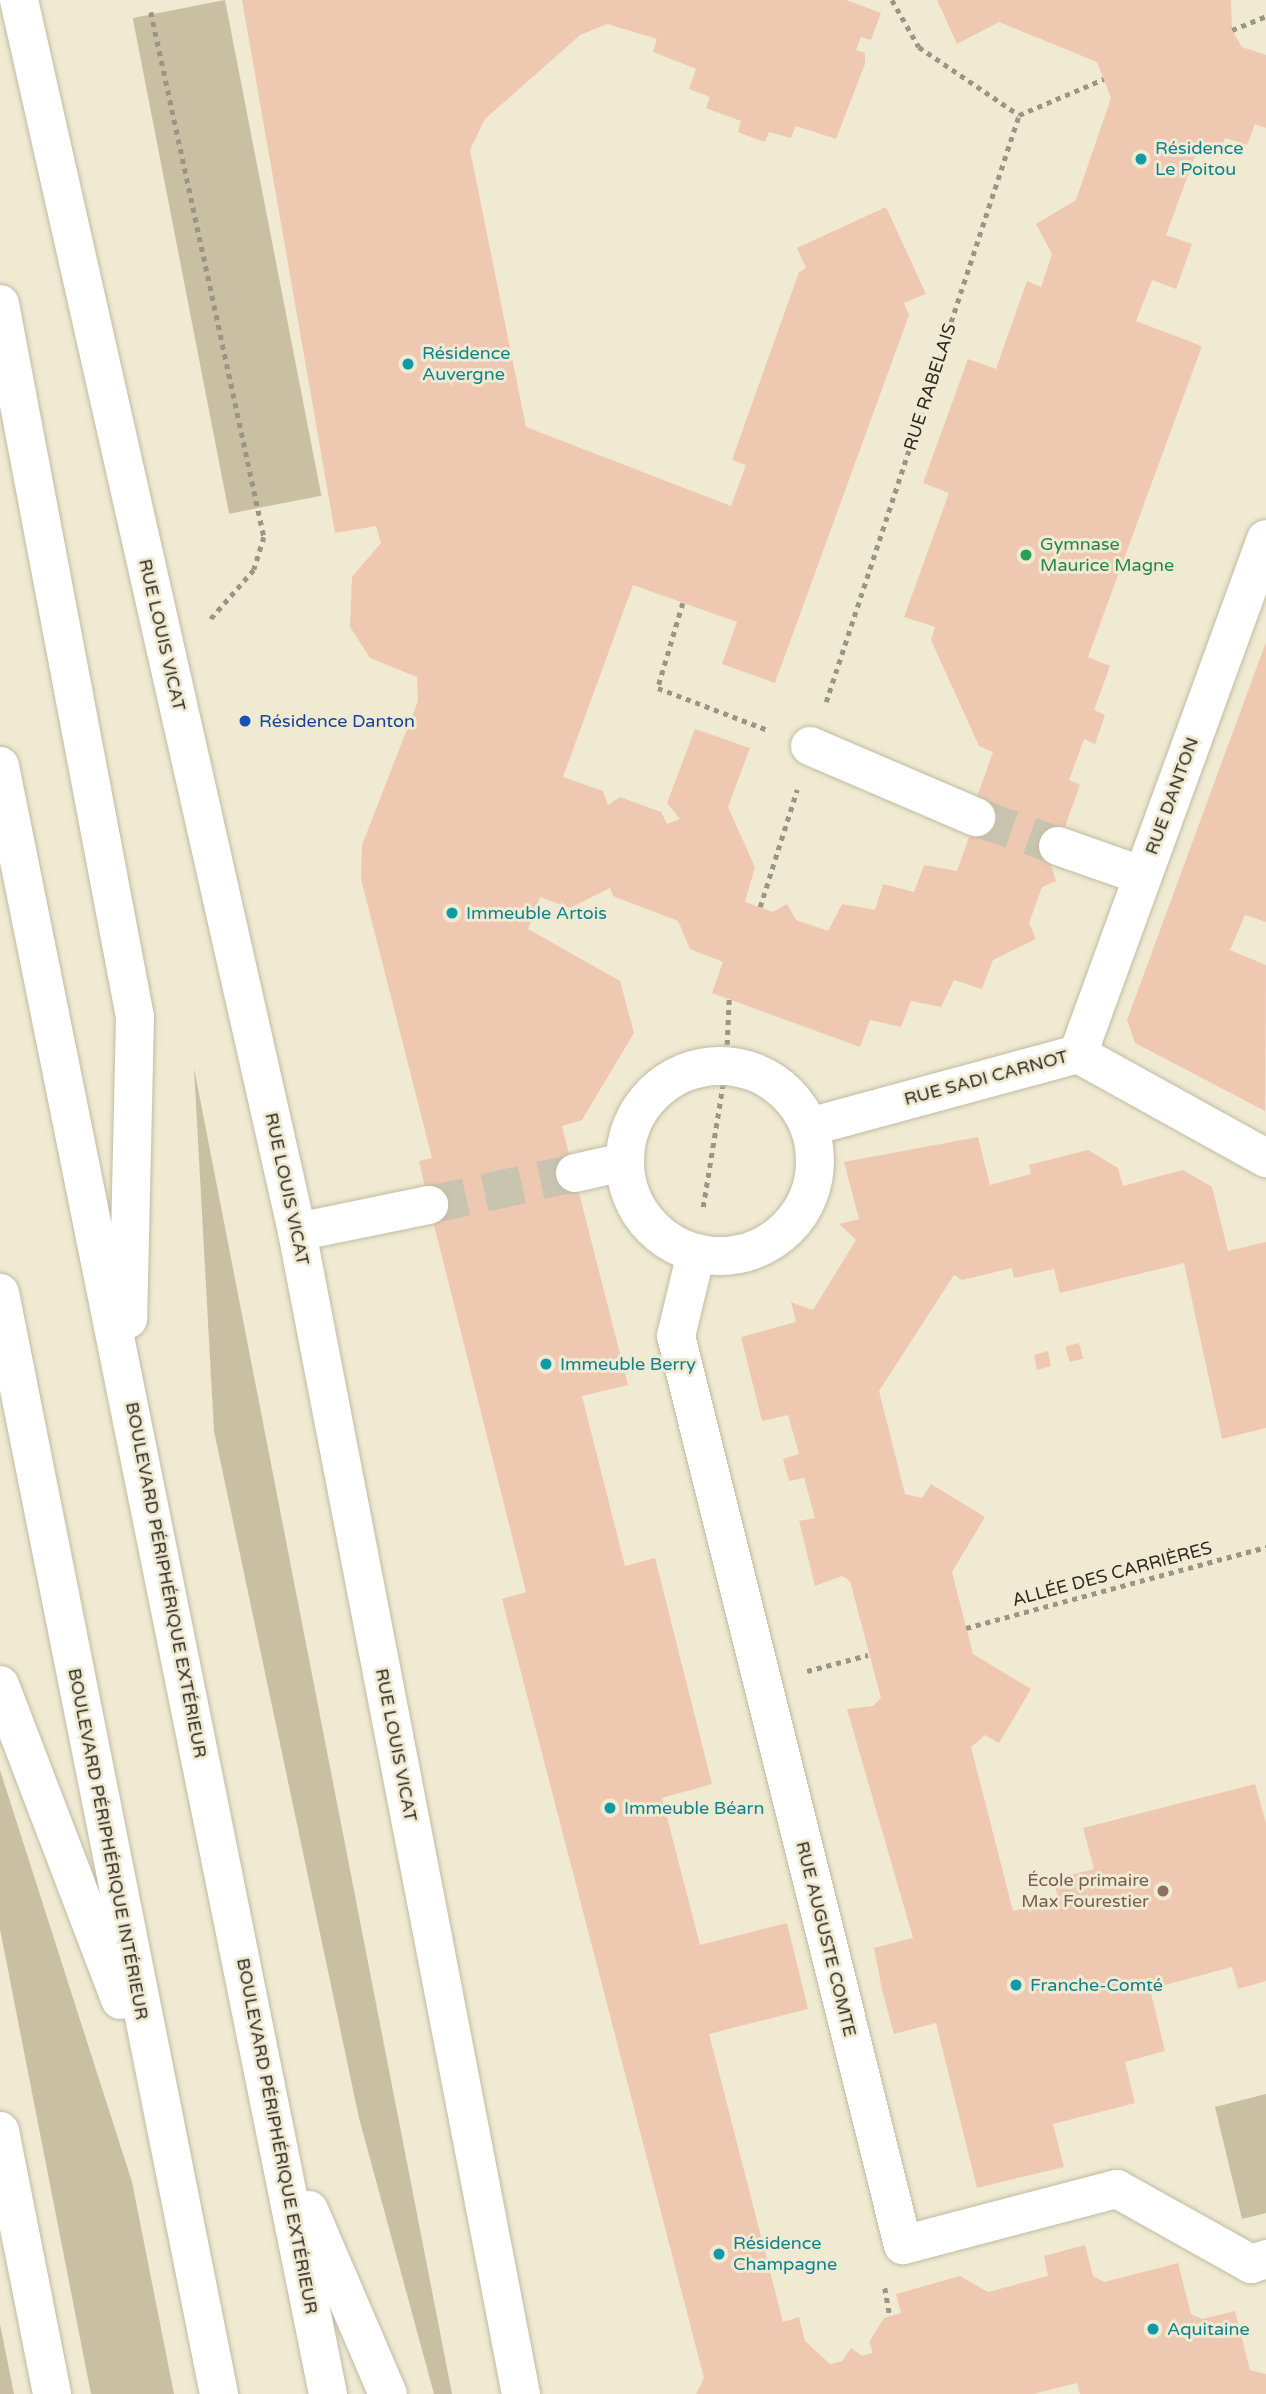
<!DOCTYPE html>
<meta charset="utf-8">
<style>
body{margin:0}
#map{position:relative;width:1266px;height:2394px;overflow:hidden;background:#f0ead2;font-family:"Varela Round",sans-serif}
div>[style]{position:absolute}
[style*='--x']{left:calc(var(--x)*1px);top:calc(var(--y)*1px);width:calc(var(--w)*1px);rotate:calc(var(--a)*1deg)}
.green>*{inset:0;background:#c9c0a3;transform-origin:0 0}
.building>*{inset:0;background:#efc8b2;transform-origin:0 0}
.minor-tunnel>*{height:38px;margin-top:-19px;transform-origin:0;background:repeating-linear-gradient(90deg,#c9c4af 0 38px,transparent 0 57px)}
.path>*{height:4.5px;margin-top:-2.25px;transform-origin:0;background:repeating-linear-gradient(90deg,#9a9584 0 5px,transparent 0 10px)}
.roads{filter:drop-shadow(0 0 2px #c2bba4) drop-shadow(0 0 2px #c2bba4)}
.minor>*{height:38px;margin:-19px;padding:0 19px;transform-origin:19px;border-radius:19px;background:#fff}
.minor>.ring{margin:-19px;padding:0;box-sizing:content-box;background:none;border:38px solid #fff;border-radius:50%}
.highway>*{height:38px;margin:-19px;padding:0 19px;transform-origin:19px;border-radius:19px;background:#fff}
.dots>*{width:19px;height:19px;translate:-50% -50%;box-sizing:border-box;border:4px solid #f0ead2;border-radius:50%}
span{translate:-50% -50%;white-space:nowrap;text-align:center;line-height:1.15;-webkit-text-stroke:6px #f0ead2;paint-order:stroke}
.culture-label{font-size:18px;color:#0d838f}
.left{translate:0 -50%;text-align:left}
.street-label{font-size:18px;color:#2e2b22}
.leisure-label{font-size:18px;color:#27864d}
.transit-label{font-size:18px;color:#164399}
.education-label{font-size:18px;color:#785e54}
.right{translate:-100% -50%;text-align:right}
</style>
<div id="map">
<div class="green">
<i style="left:225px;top:0;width:505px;height:94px;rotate:79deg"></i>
<i style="clip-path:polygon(194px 1068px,452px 2394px,434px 2394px,359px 2118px,214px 1431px)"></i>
<i style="clip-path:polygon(0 1770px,132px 2182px,174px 2394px,91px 2394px,0 1929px)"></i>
<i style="clip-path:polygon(1266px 2094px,1266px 2213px,1242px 2219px,1215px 2107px)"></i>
<i style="clip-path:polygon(0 2324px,14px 2394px,0 2394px)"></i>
</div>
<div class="building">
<i style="clip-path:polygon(242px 0,846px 0,881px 13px,871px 40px,861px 37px,856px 50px,865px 53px,865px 64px,836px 139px,796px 126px,791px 138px,769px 132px,765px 142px,738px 132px,741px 121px,706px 108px,710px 97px,689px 89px,696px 69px,653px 52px,657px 39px,607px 24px,580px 35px,485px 119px,470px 150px,526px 427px,731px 506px,746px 465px,732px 460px,799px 272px,806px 268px,797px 248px,886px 207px,926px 294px,904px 303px,909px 315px,775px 683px,722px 664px,737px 622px,633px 585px,563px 777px,603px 791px,608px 805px,620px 797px,661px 812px,667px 824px,680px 819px,667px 803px,695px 729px,750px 748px,728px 807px,755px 867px,745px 902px,773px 912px,787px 904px,796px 920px,828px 931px,842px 904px,875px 910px,883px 884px,914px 892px,924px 865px,957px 871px,982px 800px,977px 797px,993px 752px,979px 746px,931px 640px,935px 627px,904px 617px,949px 493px,923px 483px,968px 359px,996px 369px,1027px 281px,1041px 287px,1052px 254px,1036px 224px,1076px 200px,1111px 98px,1097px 62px,999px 22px,957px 44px,937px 0,1231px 0,1232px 30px,1242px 47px,1266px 55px,1266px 128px,1255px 124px,1247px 145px,1225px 138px,1218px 157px,1197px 151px,1166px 235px,1192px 244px,1185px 264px,1176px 289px,1152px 280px,1136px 321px,1202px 346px,1088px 657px,1110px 666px,1094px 710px,1105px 715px,1095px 744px,1084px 739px,1069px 780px,1080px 785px,1051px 865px,1056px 881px,1042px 887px,1029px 923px,1036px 939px,993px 960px,982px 989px,954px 980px,941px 1007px,911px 1001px,901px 1027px,870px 1020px,860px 1047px,712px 993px,723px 962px,690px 949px,678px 921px,613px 896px,610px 888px,570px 908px,540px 897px,528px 929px,620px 981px,634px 1033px,582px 1120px,562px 1126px,628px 1385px,582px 1396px,625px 1566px,655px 1558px,712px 1784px,662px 1798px,700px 1945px,787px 1923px,808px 2009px,709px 2034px,783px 2322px,799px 2317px,805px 2341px,830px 2364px,842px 2361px,851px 2348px,862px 2356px,873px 2353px,869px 2342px,884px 2318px,901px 2313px,896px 2294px,960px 2276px,988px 2292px,1048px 2276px,1044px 2256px,1085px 2245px,1093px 2276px,1104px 2282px,1178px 2263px,1191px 2314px,1202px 2319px,1235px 2311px,1250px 2370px,1266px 2374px,1266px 2394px,1080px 2394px,1077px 2383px,1033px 2394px,696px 2394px,704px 2378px,502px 1599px,526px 1592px,429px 1205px,419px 1161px,432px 1158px,361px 879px,362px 845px,418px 701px,417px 677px,370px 658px,350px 627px,352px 577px,381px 543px,376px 526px,335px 533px)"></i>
<i style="clip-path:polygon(1266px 642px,1266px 922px,1245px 915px,1230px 950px,1266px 965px,1265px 1111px,1135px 1043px,1127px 1020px)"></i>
<i style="clip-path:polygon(978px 1137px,990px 1185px,1031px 1174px,1029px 1165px,1088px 1150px,1118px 1168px,1123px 1186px,1183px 1170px,1212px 1187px,1228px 1251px,1266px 1242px,1266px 1428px,1222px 1439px,1184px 1263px,1060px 1293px,1054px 1269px,1014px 1278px,1012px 1268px,962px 1280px,954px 1275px,879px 1391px,905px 1494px,922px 1498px,931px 1484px,985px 1517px,952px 1572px,973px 1654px,1031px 1689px,999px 1743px,985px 1735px,971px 1747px,1013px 1911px,1059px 1899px,1052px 1880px,1094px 1869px,1083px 1828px,1255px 1784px,1266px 1823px,1266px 1981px,1238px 1989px,1232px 1967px,1150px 1989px,1165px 2051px,1125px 2062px,1135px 2103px,1053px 2124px,1064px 2167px,977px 2188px,936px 2023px,894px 2034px,882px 1990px,874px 1948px,913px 1938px,847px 1709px,873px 1706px,881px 1698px,850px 1581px,842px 1576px,815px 1586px,799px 1521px,815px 1518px,804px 1478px,789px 1481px,783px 1459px,799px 1454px,788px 1415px,762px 1421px,741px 1337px,796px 1322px,791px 1302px,813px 1310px,856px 1240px,839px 1224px,859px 1219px,844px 1162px)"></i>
<i style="left:1079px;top:1343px;width:16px;height:14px;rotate:75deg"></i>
<i style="clip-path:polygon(1048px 1351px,1051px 1366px,1037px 1370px,1034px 1355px)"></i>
</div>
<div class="minor-tunnel">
<i style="--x:976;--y:817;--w:87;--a:19.5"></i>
<i style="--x:429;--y:1205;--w:149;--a:-12.4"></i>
</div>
<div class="path">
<i style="--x:892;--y:0;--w:54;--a:60.1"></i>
<i style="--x:919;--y:47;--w:121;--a:34.2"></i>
<i style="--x:151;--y:12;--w:537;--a:77.85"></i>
<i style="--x:264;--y:537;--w:34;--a:107"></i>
<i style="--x:254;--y:570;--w:67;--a:131.3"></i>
<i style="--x:1232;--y:30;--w:37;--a:-22"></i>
<i style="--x:683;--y:603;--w:89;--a:106.4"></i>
<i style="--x:658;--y:688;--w:118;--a:20.9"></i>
<i style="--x:826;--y:702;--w:618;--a:-71.8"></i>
<i style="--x:1019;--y:115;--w:92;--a:-23"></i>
<i style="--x:760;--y:907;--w:123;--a:-72.5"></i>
<i style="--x:703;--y:1207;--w:144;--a:-80.8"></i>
<i style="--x:726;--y:1065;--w:66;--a:-87.4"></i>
<i style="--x:966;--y:1628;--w:311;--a:-15.1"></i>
<i style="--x:807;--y:1671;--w:63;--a:-14.7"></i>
<i style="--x:885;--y:2288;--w:29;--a:80"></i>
</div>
<div class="roads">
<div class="minor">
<i style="--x:19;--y:0;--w:1263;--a:77.28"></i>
<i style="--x:297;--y:1232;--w:1183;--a:79.09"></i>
<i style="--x:810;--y:746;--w:181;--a:23.2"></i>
<i style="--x:1058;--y:846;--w:90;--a:19.4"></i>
<i style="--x:1078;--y:1054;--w:548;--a:-69.95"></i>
<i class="ring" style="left:625px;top:1066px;width:152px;height:152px"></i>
<i style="--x:809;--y:1127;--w:279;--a:-15.2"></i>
<i style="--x:1078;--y:1054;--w:215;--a:29"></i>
<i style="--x:575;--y:1173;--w:50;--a:-12.7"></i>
<i style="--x:297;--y:1232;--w:135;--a:-11.6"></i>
<i style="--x:696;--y:1253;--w:85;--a:103.5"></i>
<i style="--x:676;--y:1336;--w:937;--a:75.98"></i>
<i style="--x:903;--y:2245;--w:221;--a:-14.7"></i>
<i style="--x:1117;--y:2189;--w:154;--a:29.2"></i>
<i style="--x:1251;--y:2264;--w:16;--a:-18"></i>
</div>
<div class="highway">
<i style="--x:0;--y:304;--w:726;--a:79.28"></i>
<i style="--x:135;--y:1017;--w:302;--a:91.3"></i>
<i style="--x:0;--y:766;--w:1661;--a:78.61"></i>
<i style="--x:0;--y:1293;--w:1123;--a:78.75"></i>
<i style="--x:0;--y:1685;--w:337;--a:69.1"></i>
<i style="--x:0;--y:2131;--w:268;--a:78.8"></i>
<i style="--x:309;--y:2210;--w:200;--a:66.8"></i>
</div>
</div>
<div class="dots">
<i style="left:1141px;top:159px;background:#0f9aa8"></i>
<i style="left:408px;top:364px;background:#0f9aa8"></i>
<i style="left:1026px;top:555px;background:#2e9e5b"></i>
<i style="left:245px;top:721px;background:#1a4fb4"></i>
<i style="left:452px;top:913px;background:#0f9aa8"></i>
<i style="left:546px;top:1364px;background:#0f9aa8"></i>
<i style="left:610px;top:1808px;background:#0f9aa8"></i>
<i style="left:1163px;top:1891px;background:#8d6e63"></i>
<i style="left:1016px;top:1985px;background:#0f9aa8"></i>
<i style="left:719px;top:2254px;background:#0f9aa8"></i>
<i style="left:1153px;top:2329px;background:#0f9aa8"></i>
</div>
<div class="culture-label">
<span class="left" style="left:1155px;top:159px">Résidence<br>Le Poitou</span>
<span class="left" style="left:422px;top:364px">Résidence<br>Auvergne</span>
<span class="left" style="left:466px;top:913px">Immeuble Artois</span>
<span class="left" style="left:560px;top:1364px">Immeuble Berry</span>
<span class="left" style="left:624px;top:1808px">Immeuble Béarn</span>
<span class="left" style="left:1030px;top:1985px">Franche-Comté</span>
<span class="left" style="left:733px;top:2254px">Résidence<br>Champagne</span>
<span class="left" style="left:1167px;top:2329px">Aquitaine</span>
</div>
<div class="street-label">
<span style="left:930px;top:387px;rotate:-72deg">RUE RABELAIS</span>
<span style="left:162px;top:635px;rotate:77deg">RUE LOUIS VICAT</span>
<span style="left:1172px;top:796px;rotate:-70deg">RUE DANTON</span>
<span style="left:986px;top:1078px;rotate:-15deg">RUE SADI CARNOT</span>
<span style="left:287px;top:1189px;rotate:78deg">RUE LOUIS VICAT</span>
<span style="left:1112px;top:1574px;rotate:-15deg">ALLÉE DES CARRIÈRES</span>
<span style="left:166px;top:1580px;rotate:79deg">BOULEVARD PÉRIPHÉRIQUE EXTÉRIEUR</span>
<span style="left:396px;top:1745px;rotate:79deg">RUE LOUIS VICAT</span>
<span style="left:108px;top:1844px;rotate:79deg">BOULEVARD PÉRIPHÉRIQUE INTÉRIEUR</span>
<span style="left:826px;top:1939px;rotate:76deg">RUE AUGUSTE COMTE</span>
<span style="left:277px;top:2136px;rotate:79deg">BOULEVARD PÉRIPHÉRIQUE EXTÉRIEUR</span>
</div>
<div class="leisure-label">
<span class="left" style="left:1040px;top:555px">Gymnase<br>Maurice Magne</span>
</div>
<div class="transit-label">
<span class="left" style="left:259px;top:721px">Résidence Danton</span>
</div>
<div class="education-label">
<span class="right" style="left:1149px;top:1891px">École primaire<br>Max Fourestier</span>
</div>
</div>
